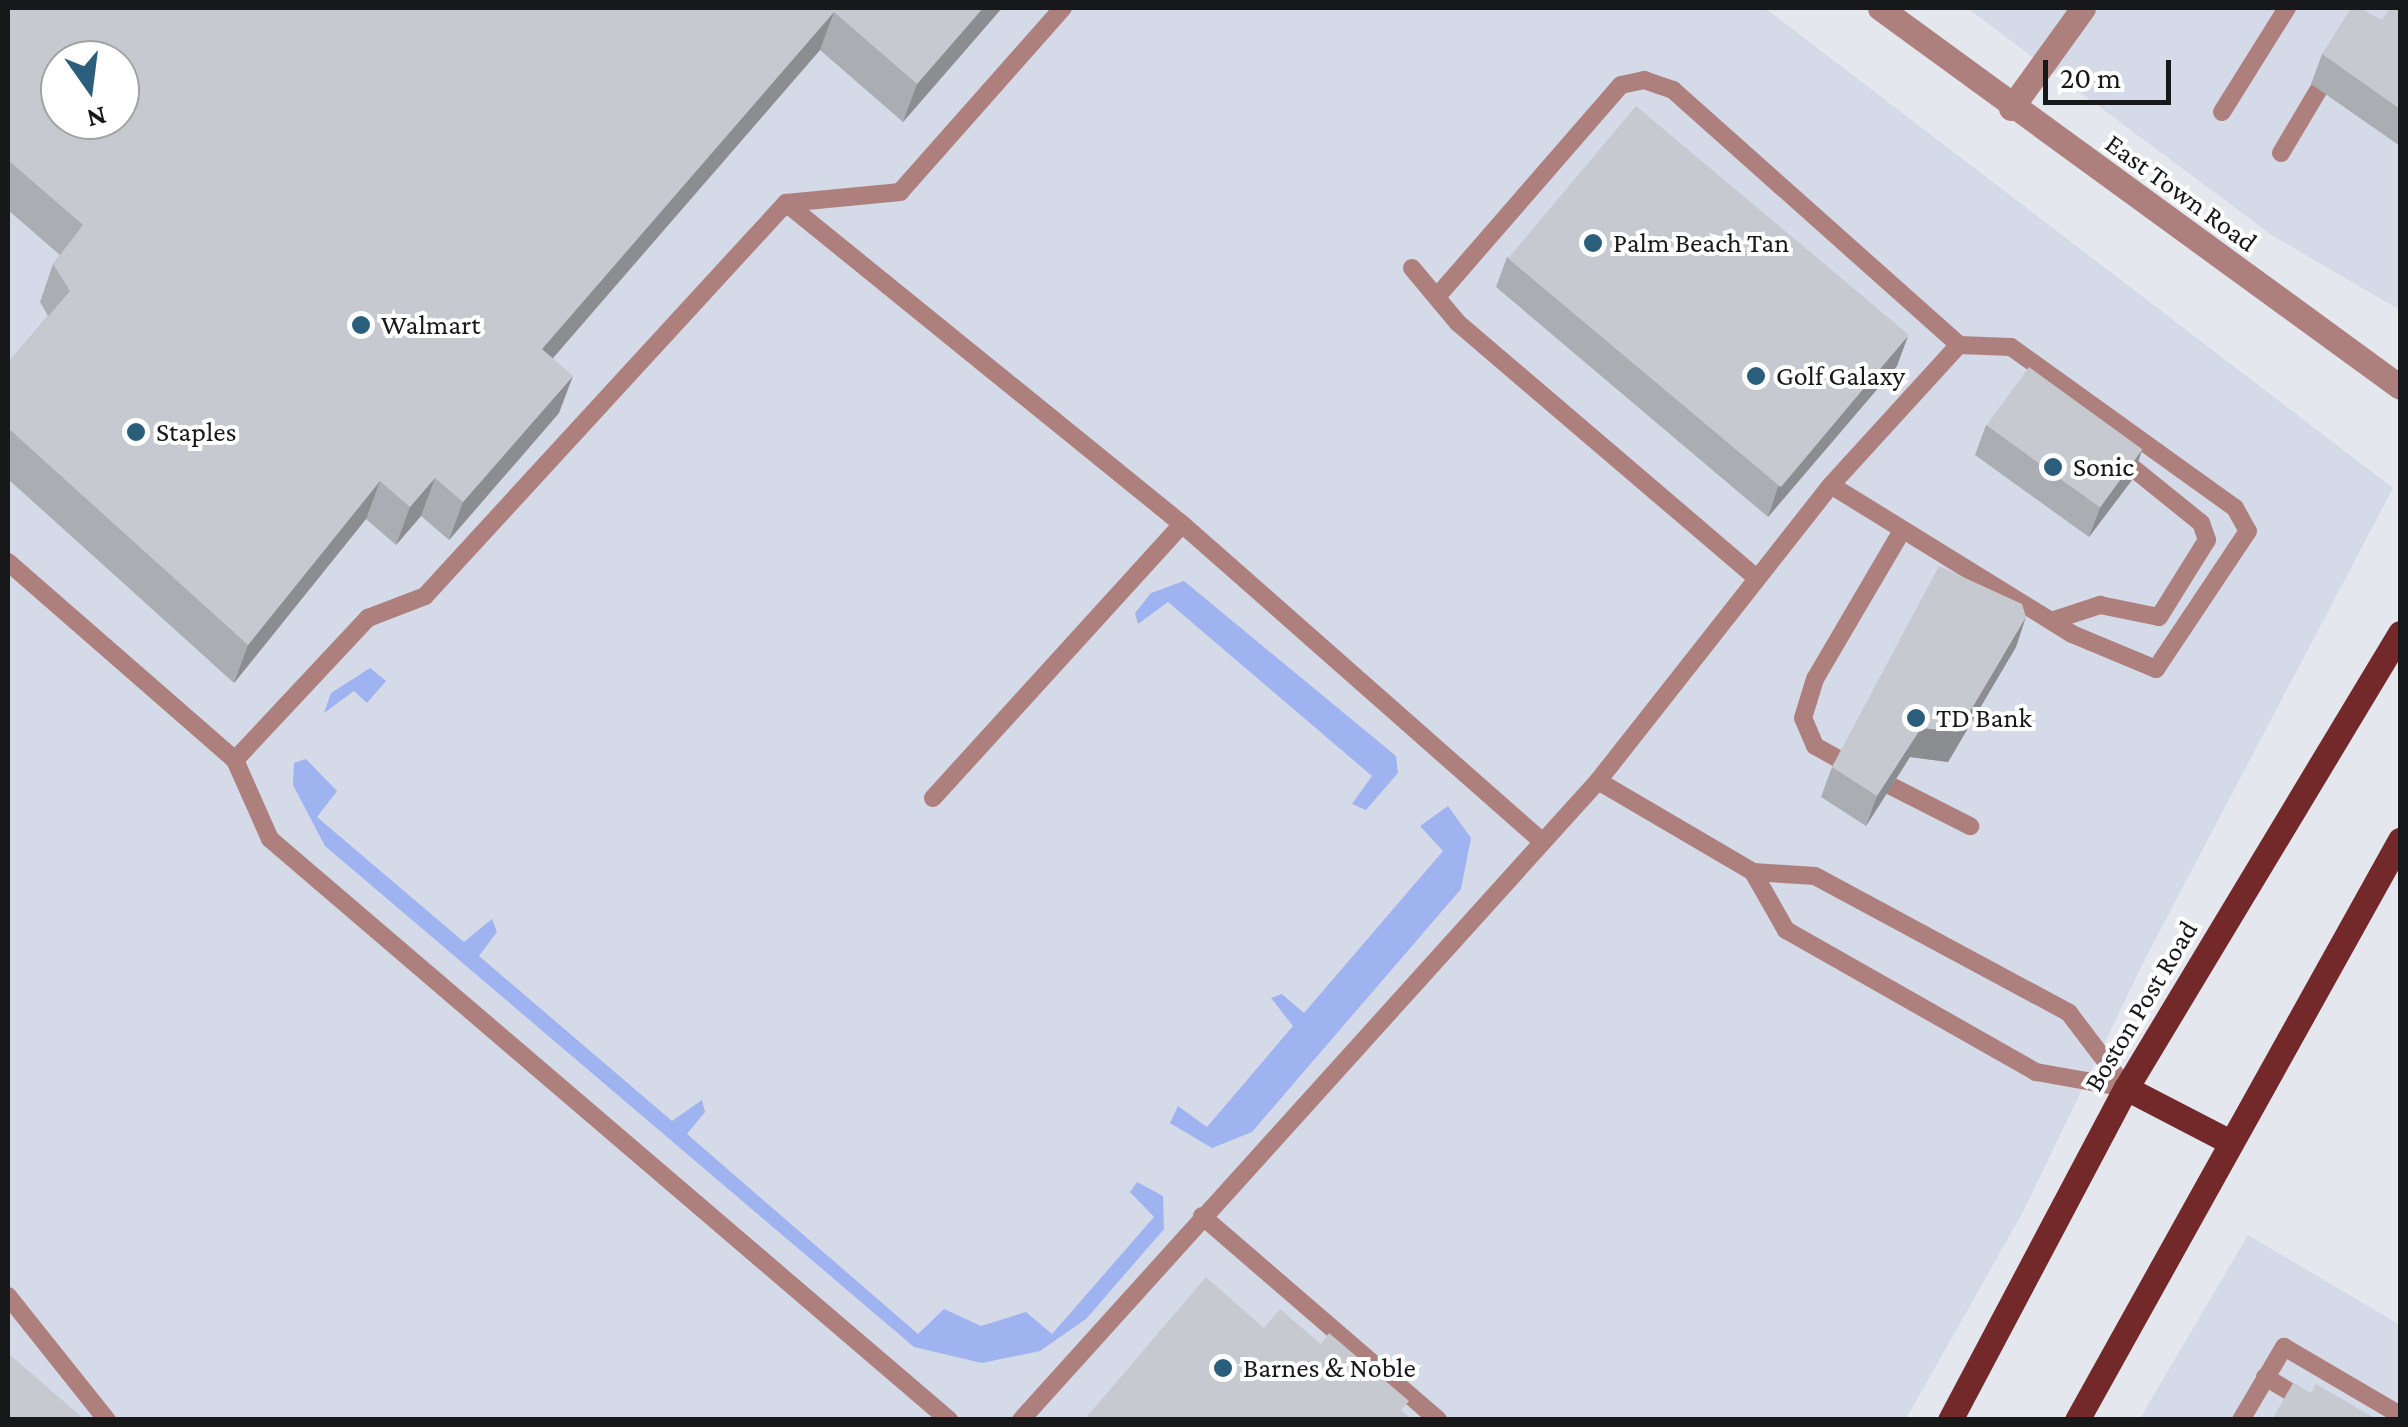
<!DOCTYPE html>
<style>
body{margin:0}
#map{position:relative;width:2408px;height:1427px;overflow:hidden;background:#e4e7ee;font-family:"Crimson Pro",serif}
div>[style]{position:absolute}
[style*='--x']{left:calc(var(--x)*1px);top:calc(var(--y)*1px);width:calc(var(--w)*1px);rotate:calc(var(--a)*1deg)}
.built>*{inset:0;background:#d5dae8}
.green>*{inset:0;background:#9fb3f0}
.service>*{height:18px;margin:-9px;padding:0 9px;transform-origin:9px;border-radius:9px;background:#ad807e}
.minor>*{height:25px;margin:-12.5px;padding:0 12.5px;transform-origin:12.5px;border-radius:12.5px;background:#ad807e}
.primary>*{height:25px;margin:-12.5px;padding:0 12.5px;transform-origin:12.5px;border-radius:12.5px;background:#73292a}
.wall>*{inset:0;background:#aaadb2}
.shaded-wall>*{inset:0;background:#8b8d91}
.building>*{inset:0;background:#c6c9cf;transform-origin:0 0}
.dots>*{width:28px;height:28px;translate:-50% -50%;box-sizing:border-box;border:5px solid #fff;border-radius:50%}
span{translate:-50% -50%;white-space:nowrap;text-align:center;line-height:1.15;-webkit-text-stroke:8px #fff;paint-order:stroke}
.street-label{font-size:28px;color:#17181a}
.poi-label{font-size:28px;color:#17181a}
.left{translate:0 -50%;text-align:left}
.frame{position:absolute;inset:0;border:10px solid #17181a;pointer-events:none}
.north{position:absolute;left:40px;top:40px;width:100px;height:100px;box-sizing:border-box;background:#fff;border:2px solid #a2a3a3;border-radius:50%;rotate:166deg;font-size:28px;font-weight:700;line-height:40px;text-align:center;color:#17181a}
.north::after{content:'';display:block;margin:auto;width:35px;height:45px;background:#2b5e7b;clip-path:polygon(50% 0,100% 100%,50% 72%,0 100%)}
.scale{position:absolute;left:2043px;top:60px;width:128px;height:45px;box-sizing:border-box;border:5px solid #17181a;border-top:0;padding-left:12px;font-size:30px;line-height:35px;white-space:nowrap;color:#17181a;-webkit-text-stroke:8px #fff;paint-order:stroke}
</style>
<div id="map">
<div class="built">
<i style="clip-path:polygon(evenodd,8px 8px,1765px 8px,2393px 488px,2146px 957px,2023px 1212px,1906px 1419px,8px 1420px,8px 8px,60px 60px,120px 60px,120px 120px,60px 120px,60px 60px)"></i>
<i style="clip-path:polygon(1967px 8px,2400px 8px,2400px 310px,2273px 236px)"></i>
<i style="clip-path:polygon(2248px 1235px,2400px 1325px,2400px 1419px,2139px 1420px)"></i>
</div>
<div class="green">
<i style="clip-path:polygon(1184px 581px,1396px 756px,1398px 773px,1366px 810px,1352px 804px,1372px 776px,1168px 602px,1138px 624px,1135px 613px,1151px 593px)"></i>
<i style="clip-path:polygon(370px 668px,386px 681px,367px 703px,354px 691px,324px 713px,331px 693px)"></i>
<i style="clip-path:polygon(306px 759px,337px 791px,317px 817px,464px 942px,492px 919px,497px 932px,479px 956px,672px 1121px,702px 1100px,705px 1112px,687px 1134px,918px 1334px,944px 1309px,981px 1326px,1026px 1312px,1052px 1334px,1154px 1217px,1130px 1192px,1137px 1182px,1163px 1196px,1164px 1229px,1086px 1319px,1040px 1351px,982px 1363px,914px 1347px,325px 846px,293px 785px,294px 763px)"></i>
<i style="clip-path:polygon(1448px 806px,1471px 838px,1461px 889px,1252px 1132px,1212px 1148px,1170px 1123px,1178px 1106px,1207px 1127px,1293px 1026px,1271px 998px,1282px 994px,1304px 1013px,1443px 851px,1420px 826px)"></i>
</div>
<div class="service">
<i style="--x:2222;--y:112;--w:123;--a:-58"></i>
<i style="--x:2281;--y:153;--w:74;--a:-59.3"></i>
<i style="--x:786;--y:203;--w:510;--a:39.03"></i>
<i style="--x:1182;--y:524;--w:478;--a:41.4"></i>
<i style="--x:1412;--y:268;--w:72;--a:50.1"></i>
<i style="--x:1458;--y:323;--w:393;--a:40.5"></i>
<i style="--x:1441;--y:292;--w:274;--a:-49"></i>
<i style="--x:1621;--y:85;--w:24;--a:-12"></i>
<i style="--x:1644;--y:80;--w:31;--a:19"></i>
<i style="--x:1673;--y:90;--w:383;--a:41.7"></i>
<i style="--x:1959;--y:345;--w:52;--a:2.2"></i>
<i style="--x:2011;--y:347;--w:276;--a:35.7"></i>
<i style="--x:2235;--y:508;--w:26;--a:61"></i>
<i style="--x:2248;--y:531;--w:166;--a:123.7"></i>
<i style="--x:2156;--y:669;--w:91;--a:-157.4"></i>
<i style="--x:2072;--y:634;--w:283;--a:-148.3"></i>
<i style="--x:8;--y:562;--w:301;--a:41.1"></i>
<i style="--x:235;--y:760;--w:195;--a:-46.9"></i>
<i style="--x:368;--y:618;--w:61;--a:-21.1"></i>
<i style="--x:425;--y:596;--w:534;--a:-47.43"></i>
<i style="--x:786;--y:203;--w:115;--a:-5.5"></i>
<i style="--x:900;--y:192;--w:246;--a:-48.5"></i>
<i style="--x:2051;--y:621;--w:52;--a:-18.1"></i>
<i style="--x:2100;--y:605;--w:60;--a:11.5"></i>
<i style="--x:2159;--y:617;--w:91;--a:-58.1"></i>
<i style="--x:2207;--y:540;--w:18;--a:-109"></i>
<i style="--x:2201;--y:523;--w:107;--a:-141.1"></i>
<i style="--x:235;--y:760;--w:86;--a:66.1"></i>
<i style="--x:270;--y:839;--w:894;--a:40.55"></i>
<i style="--x:1844;--y:762;--w:33;--a:-151"></i>
<i style="--x:1815;--y:746;--w:30;--a:-113"></i>
<i style="--x:1803;--y:718;--w:41;--a:-72.9"></i>
<i style="--x:1815;--y:679;--w:172;--a:-59.6"></i>
<i style="--x:1598;--y:781;--w:180;--a:30.4"></i>
<i style="--x:1753;--y:872;--w:62;--a:3.7"></i>
<i style="--x:1815;--y:876;--w:289;--a:28.3"></i>
<i style="--x:2069;--y:1013;--w:94;--a:52.8"></i>
<i style="--x:1891;--y:786;--w:89;--a:26.9"></i>
<i style="--x:933;--y:798;--w:370;--a:-47.7"></i>
<i style="--x:1753;--y:872;--w:67;--a:60.4"></i>
<i style="--x:1786;--y:930;--w:288;--a:29.6"></i>
<i style="--x:2036;--y:1072;--w:91;--a:10.1"></i>
<i style="--x:1202;--y:1216;--w:312;--a:40.8"></i>
<i style="--x:8;--y:1296;--w:159;--a:51.4"></i>
<i style="--x:2265;--y:1377;--w:85;--a:30.5"></i>
<i style="--x:1021;--y:1420;--w:861;--a:-47.92"></i>
<i style="--x:1598;--y:781;--w:377;--a:-51.8"></i>
<i style="--x:1831;--y:485;--w:190;--a:-47.6"></i>
<i style="--x:2241;--y:1420;--w:85;--a:-59.5"></i>
<i style="--x:2284;--y:1347;--w:134;--a:30.4"></i>
</div>
<div class="minor">
<i style="--x:1880;--y:8;--w:643;--a:36.09"></i>
<i style="--x:2011;--y:108;--w:123;--a:-54.2"></i>
</div>
<div class="primary">
<i style="--x:2126;--y:1088;--w:117;--a:27.4"></i>
<i style="--x:1950;--y:1420;--w:376;--a:-62.1"></i>
<i style="--x:2126;--y:1088;--w:531;--a:-58.94"></i>
<i style="--x:2077;--y:1420;--w:664;--a:-60.89"></i>
</div>
<div class="wall">
<i style="clip-path:polygon(14px 8px,1002px 8px,903px 122px,820px 50px,552px 358px,559px 413px,449px 540px,421px 516px,396px 545px,366px 519px,234px 683px,8px 479px,8px 363px,48px 316px,40px 302px,53px 264px,60px 255px,8px 210px,8px 15px)"></i>
<i style="clip-path:polygon(2400px 8px,2400px 146px,2311px 84px,2322px 54px,2382px 20px)"></i>
<i style="clip-path:polygon(1507px 257px,1897px 366px,1768px 517px,1496px 287px)"></i>
<i style="clip-path:polygon(1986px 425px,2142px 450px,2132px 480px,2089px 537px,1975px 455px)"></i>
<i style="clip-path:polygon(2016px 647px,1948px 762px,1910px 757px,1866px 826px,1821px 797px,1832px 767px)"></i>
</div>
<div class="shaded-wall">
<i style="clip-path:polygon(983px 8px,1002px 8px,903px 122px,917px 84px)"></i>
<i style="clip-path:polygon(834px 12px,820px 50px,528px 387px,542px 349px)"></i>
<i style="clip-path:polygon(1908px 336px,1897px 366px,1768px 517px,1778px 487px)"></i>
<i style="clip-path:polygon(573px 376px,559px 413px,449px 540px,463px 502px)"></i>
<i style="clip-path:polygon(2142px 450px,2132px 480px,2089px 537px,2100px 508px)"></i>
<i style="clip-path:polygon(435px 478px,421px 516px,396px 545px,410px 507px)"></i>
<i style="clip-path:polygon(380px 481px,366px 519px,234px 683px,248px 645px)"></i>
<i style="clip-path:polygon(2026px 617px,2016px 647px,1948px 762px,1910px 757px,1866px 826px,1877px 796px,1921px 728px)"></i>
</div>
<div class="building">
<i style="clip-path:polygon(evenodd,14px 8px,983px 8px,917px 84px,834px 12px,542px 349px,573px 376px,463px 502px,435px 478px,410px 507px,380px 481px,248px 645px,8px 428px,8px 363px,70px 291px,53px 264px,83px 225px,8px 160px,8px 15px,14px 8px,60px 60px,120px 60px,120px 120px,60px 120px,60px 60px)"></i>
<i style="clip-path:polygon(2351px 8px,2360px 8px,2382px 20px,2390px 8px,2400px 8px,2400px 109px,2322px 54px)"></i>
<i style="left:1636px;top:106px;width:356px;height:199px;rotate:40deg"></i>
<i style="left:2029px;top:367px;width:140px;height:72px;rotate:36deg"></i>
<i style="clip-path:polygon(1939px 566px,2022px 604px,2026px 617px,1958px 732px,1921px 728px,1877px 796px,1832px 767px)"></i>
<i style="clip-path:polygon(1206px 1277px,1264px 1328px,1280px 1309px,1321px 1344px,1329px 1333px,1409px 1401px,1401px 1410px,1413px 1420px,1084px 1420px)"></i>
<i style="clip-path:polygon(8px 1353px,85px 1420px,8px 1420px)"></i>
<i style="clip-path:polygon(2293px 1383px,2311px 1393px,2316px 1384px,2378px 1420px,2272px 1420px)"></i>
</div>
<div class="dots">
<i style="left:1593px;top:243px;background:#2b5e7b"></i>
<i style="left:361px;top:325px;background:#2b5e7b"></i>
<i style="left:1756px;top:376px;background:#2b5e7b"></i>
<i style="left:136px;top:432px;background:#2b5e7b"></i>
<i style="left:2053px;top:467px;background:#2b5e7b"></i>
<i style="left:1916px;top:718px;background:#2b5e7b"></i>
<i style="left:1223px;top:1368px;background:#2b5e7b"></i>
</div>
<div class="street-label">
<span style="left:2181px;top:193px;rotate:36deg">East Town Road</span>
<span style="left:2141px;top:1006px;rotate:-59deg">Boston Post Road</span>
</div>
<div class="poi-label">
<span class="left" style="left:1613px;top:243px">Palm Beach Tan</span>
<span class="left" style="left:381px;top:325px">Walmart</span>
<span class="left" style="left:1776px;top:376px">Golf Galaxy</span>
<span class="left" style="left:156px;top:432px">Staples</span>
<span class="left" style="left:2073px;top:467px">Sonic</span>
<span class="left" style="left:1936px;top:718px">TD Bank</span>
<span class="left" style="left:1243px;top:1368px">Barnes &amp; Noble</span>
</div>
<div class="frame"></div>
<div class="north">N</div>
<div class="scale">20 m</div>
</div>
